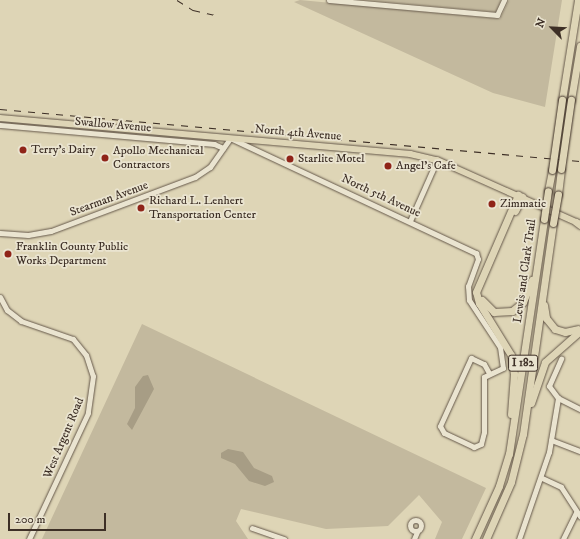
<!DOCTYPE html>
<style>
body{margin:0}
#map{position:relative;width:580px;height:539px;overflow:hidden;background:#ded5b6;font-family:"IM FELL DW Pica",serif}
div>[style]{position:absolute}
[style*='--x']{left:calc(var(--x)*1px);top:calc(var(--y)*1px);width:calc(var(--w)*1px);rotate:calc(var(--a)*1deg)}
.green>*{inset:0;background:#c3b99e}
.water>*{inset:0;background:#a79d85}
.roads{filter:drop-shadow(0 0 1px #65584a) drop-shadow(0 0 1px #65584a)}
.minor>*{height:5px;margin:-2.5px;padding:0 2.5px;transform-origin:2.5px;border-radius:2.5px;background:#eae4d0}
.minor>.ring{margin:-2.5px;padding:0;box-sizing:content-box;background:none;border:5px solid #eae4d0;border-radius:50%}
.major>*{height:6px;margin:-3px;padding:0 3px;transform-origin:3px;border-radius:3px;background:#ded5b6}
.highway>*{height:7px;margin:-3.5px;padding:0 3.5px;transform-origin:3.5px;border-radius:3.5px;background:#ded5b6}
.rail>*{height:1px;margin-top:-0.5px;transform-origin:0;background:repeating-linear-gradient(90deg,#3d2f26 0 7px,transparent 0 14px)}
.bridges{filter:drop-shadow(0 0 1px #3d2f26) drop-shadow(0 0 1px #3d2f26)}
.highway-bridge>*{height:7px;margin:-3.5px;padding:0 3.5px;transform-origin:3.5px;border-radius:3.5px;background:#ded5b6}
.dots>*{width:11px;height:11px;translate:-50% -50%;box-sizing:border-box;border:2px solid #eae4d0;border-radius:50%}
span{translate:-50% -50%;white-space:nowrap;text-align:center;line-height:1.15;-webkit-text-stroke:3.5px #eae4d0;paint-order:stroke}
.shield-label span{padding:1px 3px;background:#eae4d0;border:1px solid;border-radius:3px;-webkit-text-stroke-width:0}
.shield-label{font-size:11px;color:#3d2f26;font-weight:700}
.street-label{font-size:12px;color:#3d2f26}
.poi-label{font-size:12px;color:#3d2f26}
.left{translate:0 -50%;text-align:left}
.north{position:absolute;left:532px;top:8px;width:40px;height:40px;-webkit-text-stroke:3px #eae4d0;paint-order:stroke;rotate:294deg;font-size:11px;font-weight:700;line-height:16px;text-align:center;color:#3d2f26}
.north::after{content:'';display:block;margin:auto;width:14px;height:18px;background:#3d2f26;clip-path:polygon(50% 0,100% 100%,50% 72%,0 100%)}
.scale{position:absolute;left:8px;top:513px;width:98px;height:18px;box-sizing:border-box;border:2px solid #3d2f26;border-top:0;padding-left:5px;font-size:12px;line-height:14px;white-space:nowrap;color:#3d2f26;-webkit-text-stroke:3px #eae4d0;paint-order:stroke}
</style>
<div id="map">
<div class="green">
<i style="clip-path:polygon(300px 0,500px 19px,509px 0,562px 0,545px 107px,493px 93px,294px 2px)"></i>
<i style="clip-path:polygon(364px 0,501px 0,496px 12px)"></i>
<i style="clip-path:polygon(142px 324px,486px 488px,462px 539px,435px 539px,442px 522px,419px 495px,388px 526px,326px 529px,241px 509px,236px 521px,248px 539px,42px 539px)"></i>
</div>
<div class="water">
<i style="clip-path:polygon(148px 375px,154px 389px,132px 430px,127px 424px,135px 408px,135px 387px,143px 376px)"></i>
<i style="clip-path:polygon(228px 449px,243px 452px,254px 468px,272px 476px,274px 482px,265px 486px,249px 481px,235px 464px,221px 458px,221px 453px)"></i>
</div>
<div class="roads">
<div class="minor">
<i style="--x:329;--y:0;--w:169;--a:5.1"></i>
<i style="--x:497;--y:15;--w:17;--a:-65"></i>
<i style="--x:0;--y:125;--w:215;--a:5.1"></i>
<i style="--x:214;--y:144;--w:10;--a:24"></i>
<i style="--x:410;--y:221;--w:67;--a:-66.1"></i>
<i style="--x:0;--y:233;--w:28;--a:4"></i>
<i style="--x:28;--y:235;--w:23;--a:-10"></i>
<i style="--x:51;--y:231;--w:154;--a:-20.6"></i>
<i style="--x:195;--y:177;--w:18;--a:-34"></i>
<i style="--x:210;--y:167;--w:35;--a:-55"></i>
<i style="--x:230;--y:138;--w:272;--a:25.1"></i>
<i style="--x:476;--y:253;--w:6;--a:72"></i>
<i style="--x:478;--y:259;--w:29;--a:110"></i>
<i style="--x:468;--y:286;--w:14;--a:86"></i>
<i style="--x:469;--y:300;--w:56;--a:56.6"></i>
<i style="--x:500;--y:347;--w:21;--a:82"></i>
<i style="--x:503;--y:368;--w:21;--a:155"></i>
<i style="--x:484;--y:377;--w:55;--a:90"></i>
<i style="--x:484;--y:432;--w:12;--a:104"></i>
<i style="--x:481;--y:444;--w:8;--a:157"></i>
<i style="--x:474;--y:447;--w:33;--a:-155"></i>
<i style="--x:444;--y:433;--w:8;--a:-120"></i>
<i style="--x:440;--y:426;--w:75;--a:-65.5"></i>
<i style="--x:471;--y:358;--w:14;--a:25"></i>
<i style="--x:484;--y:364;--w:10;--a:61"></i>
<i style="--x:0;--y:297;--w:15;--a:62"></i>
<i style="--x:7;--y:310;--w:18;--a:38"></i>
<i style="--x:21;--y:321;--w:55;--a:19.1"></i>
<i style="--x:73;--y:339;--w:21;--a:51"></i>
<i style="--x:86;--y:355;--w:22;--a:72"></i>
<i style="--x:93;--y:376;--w:37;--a:98"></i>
<i style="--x:88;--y:413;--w:139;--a:115.1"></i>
<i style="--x:558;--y:398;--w:25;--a:27"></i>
<i style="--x:551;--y:440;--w:31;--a:21"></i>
<i style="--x:542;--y:478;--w:21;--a:25"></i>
<i style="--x:561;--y:487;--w:35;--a:57"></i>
<i class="ring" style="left:410.5px;top:520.5px;width:6px;height:6px"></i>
<i style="--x:252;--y:528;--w:34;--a:19"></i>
<i style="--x:414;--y:539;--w:8;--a:-67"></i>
<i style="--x:519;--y:539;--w:92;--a:-71"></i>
<i style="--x:549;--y:452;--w:55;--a:-80.5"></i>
<i style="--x:558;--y:398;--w:15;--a:-127"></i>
<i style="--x:549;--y:386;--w:30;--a:-66"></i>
<i style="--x:563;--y:539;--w:30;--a:-64"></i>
</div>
<div class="major">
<i style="--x:0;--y:118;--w:412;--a:5"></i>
<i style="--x:410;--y:154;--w:28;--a:13"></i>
<i style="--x:437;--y:160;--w:157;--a:24.1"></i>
</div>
<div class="highway">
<i style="--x:562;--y:100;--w:101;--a:-80.9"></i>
<i style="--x:571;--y:100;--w:55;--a:-80.5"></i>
<i style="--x:548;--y:191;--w:21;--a:-79"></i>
<i style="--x:558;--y:194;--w:25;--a:-83"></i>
<i style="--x:515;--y:211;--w:16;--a:-63"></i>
<i style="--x:576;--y:222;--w:5;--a:37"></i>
<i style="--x:482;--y:300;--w:17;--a:45"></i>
<i style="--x:494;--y:312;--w:18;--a:-3"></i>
<i style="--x:512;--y:311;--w:14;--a:-39"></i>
<i style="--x:523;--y:302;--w:24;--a:-68"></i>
<i style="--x:544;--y:305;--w:13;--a:81"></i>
<i style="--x:546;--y:318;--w:14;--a:51"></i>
<i style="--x:555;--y:329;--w:10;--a:17"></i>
<i style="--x:565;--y:332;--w:13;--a:-13"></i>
<i style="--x:531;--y:403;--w:43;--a:-71.1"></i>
<i style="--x:545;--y:362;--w:47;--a:-41.5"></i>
<i style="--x:511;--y:414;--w:40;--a:-85.7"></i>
<i style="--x:514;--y:374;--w:19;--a:-99"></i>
<i style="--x:511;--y:355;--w:61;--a:-121.6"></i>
<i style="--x:479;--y:303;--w:11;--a:-105"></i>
<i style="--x:476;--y:292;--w:106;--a:-66.6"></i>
<i style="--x:475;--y:539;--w:58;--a:-65.6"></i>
<i style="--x:499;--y:486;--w:34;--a:-73"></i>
<i style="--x:509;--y:454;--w:238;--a:-81.5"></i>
<i style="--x:486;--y:539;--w:62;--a:-66.3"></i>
<i style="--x:511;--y:482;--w:49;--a:-76"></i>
<i style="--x:523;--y:434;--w:213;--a:-81.9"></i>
</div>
</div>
<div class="rail">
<i style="--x:177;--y:0;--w:19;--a:32"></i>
<i style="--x:193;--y:10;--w:26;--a:13"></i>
<i style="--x:0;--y:109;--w:582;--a:5.12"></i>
</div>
<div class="bridges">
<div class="highway-bridge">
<i style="--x:561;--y:169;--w:70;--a:-81.8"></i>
<i style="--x:552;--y:170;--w:71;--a:-81.9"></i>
<i style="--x:544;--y:219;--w:28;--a:-82"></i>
<i style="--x:553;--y:223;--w:29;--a:-80"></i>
</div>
</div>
<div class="dots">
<i style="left:23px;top:150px;background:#8f2418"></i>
<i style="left:105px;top:158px;background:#8f2418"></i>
<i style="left:290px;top:159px;background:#8f2418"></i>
<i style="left:388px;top:166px;background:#8f2418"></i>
<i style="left:492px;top:204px;background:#8f2418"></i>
<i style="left:141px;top:208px;background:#8f2418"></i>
<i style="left:8px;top:254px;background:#8f2418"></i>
</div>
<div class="shield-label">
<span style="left:523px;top:363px">I 182</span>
</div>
<div class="street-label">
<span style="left:113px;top:125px;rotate:5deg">Swallow Avenue</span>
<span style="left:298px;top:133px;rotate:5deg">North 4th Avenue</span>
<span style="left:381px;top:196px;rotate:25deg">North 5th Avenue</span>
<span style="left:109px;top:199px;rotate:-20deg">Stearman Avenue</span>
<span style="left:525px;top:271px;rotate:-82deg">Lewis and Clark Trail</span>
<span style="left:64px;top:438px;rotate:-67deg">West Argent Road</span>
</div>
<div class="poi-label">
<span class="left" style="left:31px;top:150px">Terry's Dairy</span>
<span class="left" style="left:113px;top:158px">Apollo Mechanical<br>Contractors</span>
<span class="left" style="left:298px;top:159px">Starlite Motel</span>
<span class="left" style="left:396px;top:166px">Angel's Cafe</span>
<span class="left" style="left:149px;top:208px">Richard L. Lenhert<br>Transportation Center</span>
<span class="left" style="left:500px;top:204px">Zimmatic</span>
<span class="left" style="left:16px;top:254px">Franklin County Public<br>Works Department</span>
</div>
<div class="north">N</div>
<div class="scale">200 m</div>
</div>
